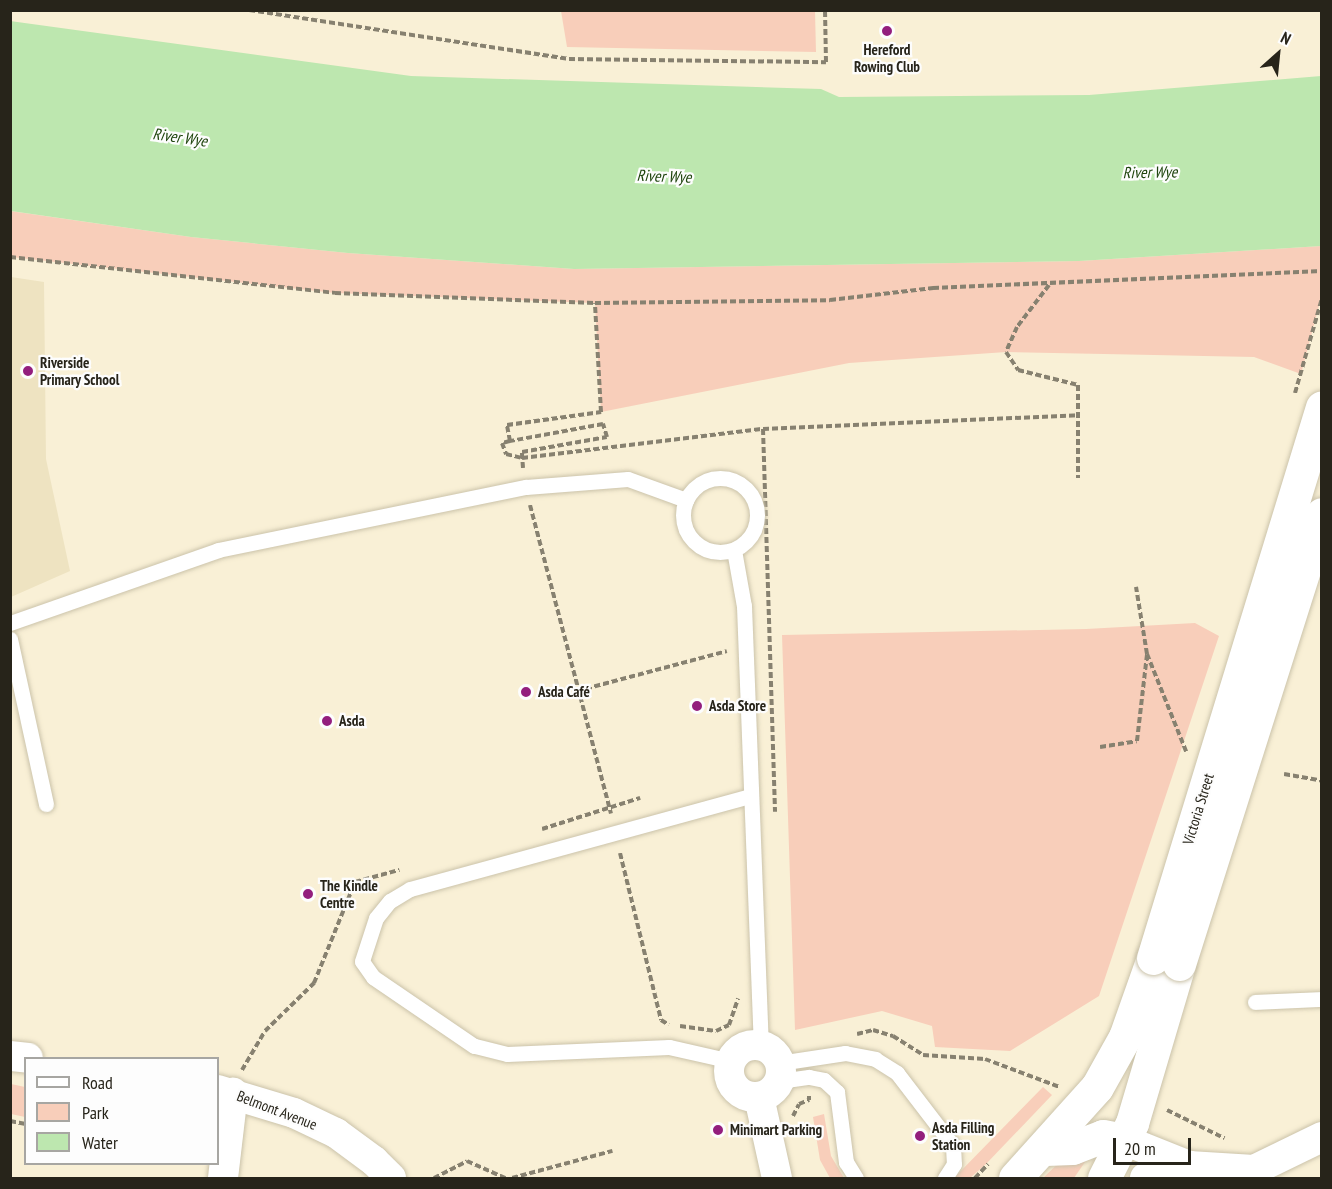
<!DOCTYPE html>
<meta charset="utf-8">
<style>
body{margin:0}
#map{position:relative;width:1332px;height:1189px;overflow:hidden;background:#f9f0d6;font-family:"PT Sans Narrow",sans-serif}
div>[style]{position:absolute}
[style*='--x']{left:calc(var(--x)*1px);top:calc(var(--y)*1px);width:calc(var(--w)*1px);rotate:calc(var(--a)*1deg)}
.built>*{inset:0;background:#eee3c1}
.green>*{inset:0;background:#f8ceba}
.water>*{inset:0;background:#bde7af}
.path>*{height:4px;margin-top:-2px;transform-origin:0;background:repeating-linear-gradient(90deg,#878170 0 6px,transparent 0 9px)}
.roads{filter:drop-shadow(0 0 2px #cbc3aa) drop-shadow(0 0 2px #cbc3aa)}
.service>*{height:15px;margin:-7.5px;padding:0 7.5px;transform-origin:7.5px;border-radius:7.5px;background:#fff}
.service>.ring{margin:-7.5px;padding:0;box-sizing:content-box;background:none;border:15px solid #fff;border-radius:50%}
.minor>*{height:30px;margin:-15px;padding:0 15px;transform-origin:15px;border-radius:15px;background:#fff}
.minor>.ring{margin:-15px;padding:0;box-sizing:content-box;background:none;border:30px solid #fff;border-radius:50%}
.trunk>*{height:33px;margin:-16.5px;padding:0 16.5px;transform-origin:16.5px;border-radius:16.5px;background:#fff}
.bridges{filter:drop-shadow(0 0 2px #cbc3aa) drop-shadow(0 0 2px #cbc3aa)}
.trunk-bridge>*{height:33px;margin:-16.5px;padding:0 16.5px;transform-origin:16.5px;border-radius:16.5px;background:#fff}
.dots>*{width:16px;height:16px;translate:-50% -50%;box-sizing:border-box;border:3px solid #fdfdfd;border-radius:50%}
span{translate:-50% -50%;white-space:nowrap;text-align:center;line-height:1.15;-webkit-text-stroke:4.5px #fdfdfd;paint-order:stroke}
.poi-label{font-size:15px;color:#27241a;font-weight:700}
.left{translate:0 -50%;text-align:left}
.street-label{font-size:15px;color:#27241a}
.water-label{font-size:16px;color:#1f450e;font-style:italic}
.frame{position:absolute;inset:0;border:12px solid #27241a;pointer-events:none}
.legend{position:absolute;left:24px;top:1057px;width:195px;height:108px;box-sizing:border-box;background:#fdfdfd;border:2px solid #a7a6a2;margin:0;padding:8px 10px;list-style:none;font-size:18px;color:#27241a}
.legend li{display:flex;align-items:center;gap:12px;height:30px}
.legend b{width:30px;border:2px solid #a7a6a2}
.north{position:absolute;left:1248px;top:24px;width:60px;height:60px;-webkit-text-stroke:4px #fdfdfd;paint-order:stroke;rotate:27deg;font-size:16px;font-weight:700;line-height:24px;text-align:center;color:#27241a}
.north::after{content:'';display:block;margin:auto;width:21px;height:27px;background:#27241a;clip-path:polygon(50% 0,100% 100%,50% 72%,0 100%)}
.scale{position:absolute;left:1113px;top:1138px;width:78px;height:27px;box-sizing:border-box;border:3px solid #27241a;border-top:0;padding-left:8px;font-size:18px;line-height:21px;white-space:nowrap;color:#27241a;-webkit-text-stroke:4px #fdfdfd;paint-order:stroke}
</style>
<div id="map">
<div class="built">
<i style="clip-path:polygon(11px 277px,44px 282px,46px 459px,70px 571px,11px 597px)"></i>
</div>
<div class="green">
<i style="clip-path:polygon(561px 11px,815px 11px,816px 52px,567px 47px)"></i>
<i style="clip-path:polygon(10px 211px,191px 237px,348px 253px,574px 269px,1079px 261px,1321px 246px,1321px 298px,1301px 374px,1254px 357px,1006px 352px,849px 363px,601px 412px,595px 303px,335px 293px,11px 257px)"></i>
<i style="clip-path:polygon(1195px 623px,1219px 636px,1099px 996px,1010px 1051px,935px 1047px,932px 1026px,882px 1011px,795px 1030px,782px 635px,1086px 629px)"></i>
<i style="clip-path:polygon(11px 1084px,25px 1087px,25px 1117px,11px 1114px)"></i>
<i style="clip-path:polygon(1043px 1087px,1052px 1095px,986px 1164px,970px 1178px,954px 1178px)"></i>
<i style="clip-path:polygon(824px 1114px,831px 1156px,844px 1178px,830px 1178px,820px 1160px,813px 1117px)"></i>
<i style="clip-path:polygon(1096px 1146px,1074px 1178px,1043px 1178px,1067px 1155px)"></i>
</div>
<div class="water">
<i style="clip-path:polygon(10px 21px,411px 76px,821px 89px,839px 97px,1089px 95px,1321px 76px,1321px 246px,1079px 261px,574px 269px,348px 253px,191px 237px,11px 211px)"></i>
</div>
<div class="path">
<i style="--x:249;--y:10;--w:324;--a:8.7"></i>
<i style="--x:569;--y:59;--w:257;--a:0.7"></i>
<i style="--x:826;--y:62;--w:52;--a:-91.1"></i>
<i style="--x:10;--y:257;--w:327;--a:6.3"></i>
<i style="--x:335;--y:293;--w:260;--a:2.2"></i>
<i style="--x:595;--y:303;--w:235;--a:-0.7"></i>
<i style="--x:830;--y:300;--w:104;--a:-6.6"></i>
<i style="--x:933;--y:288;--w:389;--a:-2.5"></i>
<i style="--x:1049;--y:285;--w:53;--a:127.3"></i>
<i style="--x:1017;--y:327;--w:27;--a:114"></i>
<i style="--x:1006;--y:352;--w:22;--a:56"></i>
<i style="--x:1018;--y:370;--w:62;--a:14"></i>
<i style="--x:1078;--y:385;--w:93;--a:90"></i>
<i style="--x:1295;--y:393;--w:99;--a:-74.1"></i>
<i style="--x:763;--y:429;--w:383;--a:88.2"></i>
<i style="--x:510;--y:441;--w:8;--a:166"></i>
<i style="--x:502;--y:443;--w:12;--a:70"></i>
<i style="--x:506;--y:454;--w:16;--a:14"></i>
<i style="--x:522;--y:458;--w:243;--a:-6.9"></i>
<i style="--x:763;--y:429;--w:316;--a:-2.5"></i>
<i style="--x:523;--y:468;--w:16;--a:-94"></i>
<i style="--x:522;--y:452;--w:86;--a:-10"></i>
<i style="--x:607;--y:437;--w:14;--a:-107"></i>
<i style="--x:603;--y:424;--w:95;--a:169.6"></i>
<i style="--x:510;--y:441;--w:16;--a:-101"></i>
<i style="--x:507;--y:425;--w:95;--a:-7.9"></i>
<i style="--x:601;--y:412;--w:109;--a:-93.2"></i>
<i style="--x:530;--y:505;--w:319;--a:75.3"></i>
<i style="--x:1147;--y:654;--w:105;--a:68.1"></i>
<i style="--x:577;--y:691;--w:155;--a:-14.9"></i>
<i style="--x:1100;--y:747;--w:37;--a:-9"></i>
<i style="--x:1137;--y:741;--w:88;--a:-83.4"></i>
<i style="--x:1147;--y:654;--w:68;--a:-99.3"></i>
<i style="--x:1284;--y:774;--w:39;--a:10"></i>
<i style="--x:542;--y:829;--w:103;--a:-17.6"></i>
<i style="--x:620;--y:853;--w:172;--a:76.2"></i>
<i style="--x:661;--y:1020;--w:9;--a:32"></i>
<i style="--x:680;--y:1026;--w:36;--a:8"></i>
<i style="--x:716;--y:1031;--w:14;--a:-25"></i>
<i style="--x:729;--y:1025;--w:28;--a:-71"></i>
<i style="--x:857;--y:1034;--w:16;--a:-14"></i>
<i style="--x:873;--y:1030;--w:21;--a:17"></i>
<i style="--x:893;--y:1036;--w:36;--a:32"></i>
<i style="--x:923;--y:1055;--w:62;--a:3.7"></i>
<i style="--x:985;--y:1059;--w:80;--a:20.5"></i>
<i style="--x:242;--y:1070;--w:45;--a:-59.5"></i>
<i style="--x:265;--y:1031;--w:69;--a:-44.4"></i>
<i style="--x:314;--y:983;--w:109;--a:-67.9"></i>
<i style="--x:355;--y:882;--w:46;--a:-15.3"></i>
<i style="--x:1167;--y:1110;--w:64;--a:26.2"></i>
<i style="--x:793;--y:1116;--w:13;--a:-63"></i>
<i style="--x:799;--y:1104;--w:11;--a:-22"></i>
<i style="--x:809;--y:1100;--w:4;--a:-90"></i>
<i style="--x:10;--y:1121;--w:16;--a:11"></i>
<i style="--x:434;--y:1178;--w:37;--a:-27"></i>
<i style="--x:467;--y:1161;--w:42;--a:24.1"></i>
<i style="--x:512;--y:1178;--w:104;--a:-15.1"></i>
<i style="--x:975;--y:1178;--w:19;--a:-47"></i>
</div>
<div class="roads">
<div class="service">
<i class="ring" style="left:683px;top:478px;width:59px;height:59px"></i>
<i style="--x:734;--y:550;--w:57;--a:79.9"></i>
<i style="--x:744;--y:606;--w:440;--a:87.8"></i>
<i style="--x:10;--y:623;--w:220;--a:-19.3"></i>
<i style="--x:218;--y:550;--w:314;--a:-11.6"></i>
<i style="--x:526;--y:487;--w:102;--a:-4.5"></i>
<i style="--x:628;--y:479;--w:62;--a:19.9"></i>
<i style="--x:10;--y:639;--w:169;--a:77.7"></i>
<i style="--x:1255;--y:1002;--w:67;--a:-2.6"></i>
<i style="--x:731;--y:1061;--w:64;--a:-167.3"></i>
<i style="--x:669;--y:1047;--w:162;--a:177.5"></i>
<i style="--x:507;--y:1054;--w:34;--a:-166"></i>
<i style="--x:474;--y:1046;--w:122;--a:-145.7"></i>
<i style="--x:373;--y:977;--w:19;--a:-125"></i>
<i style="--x:362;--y:961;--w:45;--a:-72"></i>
<i style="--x:376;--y:918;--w:22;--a:-51"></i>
<i style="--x:390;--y:901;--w:23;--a:-31"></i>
<i style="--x:410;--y:889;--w:353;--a:-15.3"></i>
<i style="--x:779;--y:1063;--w:67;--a:-8.6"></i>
<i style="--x:845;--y:1053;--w:31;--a:11"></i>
<i style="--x:875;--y:1059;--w:26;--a:32"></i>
<i style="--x:897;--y:1073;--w:92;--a:52.5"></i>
<i style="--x:953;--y:1146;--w:18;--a:87"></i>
<i style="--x:954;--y:1164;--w:17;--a:123"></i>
<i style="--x:779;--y:1081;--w:30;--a:-8"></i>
<i style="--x:809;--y:1077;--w:15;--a:11"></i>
<i style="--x:824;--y:1080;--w:18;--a:43"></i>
<i style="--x:837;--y:1092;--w:71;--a:82.7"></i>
<i style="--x:846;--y:1162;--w:19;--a:58"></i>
</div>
<div class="minor">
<i class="ring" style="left:729px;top:1045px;width:22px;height:22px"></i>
<i style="--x:10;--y:1056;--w:18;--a:6"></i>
<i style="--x:218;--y:1090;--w:79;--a:16.8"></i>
<i style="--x:294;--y:1113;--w:47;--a:25.5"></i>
<i style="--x:336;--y:1133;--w:47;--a:36.4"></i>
<i style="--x:374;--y:1161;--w:24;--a:45"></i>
<i style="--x:759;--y:1097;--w:83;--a:77.5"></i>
<i style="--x:1124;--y:1140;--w:70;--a:21.8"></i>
<i style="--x:223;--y:1178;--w:86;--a:-83.3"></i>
<i style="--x:1145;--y:1178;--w:46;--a:-15.3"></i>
<i style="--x:1189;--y:1166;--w:65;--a:3.5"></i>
<i style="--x:1254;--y:1170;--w:76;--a:-25.9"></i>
</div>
<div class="trunk">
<i style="--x:1045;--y:1149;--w:27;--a:-2"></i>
<i style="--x:1072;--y:1148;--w:33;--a:-21"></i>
<i style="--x:1103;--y:1136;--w:21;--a:11"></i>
<i style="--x:1015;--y:1178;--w:122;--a:-48"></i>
<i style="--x:1097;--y:1087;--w:57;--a:-60.8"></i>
<i style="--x:1125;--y:1037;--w:84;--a:-70.5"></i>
<i style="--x:1104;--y:1178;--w:62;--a:-63"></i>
<i style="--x:1132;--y:1123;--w:166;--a:-73.5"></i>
</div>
</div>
<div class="bridges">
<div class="trunk-bridge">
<i style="--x:1153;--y:958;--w:576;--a:-72.95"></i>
<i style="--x:1179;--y:964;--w:472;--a:-72.4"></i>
</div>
</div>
<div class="dots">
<i style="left:887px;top:31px;background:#931e7d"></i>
<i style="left:28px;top:371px;background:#931e7d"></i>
<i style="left:526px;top:692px;background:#931e7d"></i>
<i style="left:697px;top:706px;background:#931e7d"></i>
<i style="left:327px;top:721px;background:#931e7d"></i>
<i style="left:308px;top:894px;background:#931e7d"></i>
<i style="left:718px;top:1130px;background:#931e7d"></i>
<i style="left:920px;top:1136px;background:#931e7d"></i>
</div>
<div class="poi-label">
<span style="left:887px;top:58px">Hereford<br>Rowing Club</span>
<span class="left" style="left:40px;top:371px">Riverside<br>Primary School</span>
<span class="left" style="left:538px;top:692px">Asda Café</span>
<span class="left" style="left:709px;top:706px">Asda Store</span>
<span class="left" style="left:339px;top:721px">Asda</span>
<span class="left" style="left:320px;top:894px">The Kindle<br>Centre</span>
<span class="left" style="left:932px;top:1136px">Asda Filling<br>Station</span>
<span class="left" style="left:730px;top:1130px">Minimart Parking</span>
</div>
<div class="street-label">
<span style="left:1198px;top:809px;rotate:-73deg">Victoria Street</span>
<span style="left:277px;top:1110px;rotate:21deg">Belmont Avenue</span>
</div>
<div class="water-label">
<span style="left:180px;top:137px;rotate:8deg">River Wye</span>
<span style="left:1150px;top:172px;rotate:-1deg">River Wye</span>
<span style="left:664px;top:176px;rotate:2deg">River Wye</span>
</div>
<div class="frame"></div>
<ul class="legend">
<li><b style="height:8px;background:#fff"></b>Road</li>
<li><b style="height:16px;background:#f8ceba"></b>Park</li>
<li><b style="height:16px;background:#bde7af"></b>Water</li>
</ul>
<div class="north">N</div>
<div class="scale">20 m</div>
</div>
